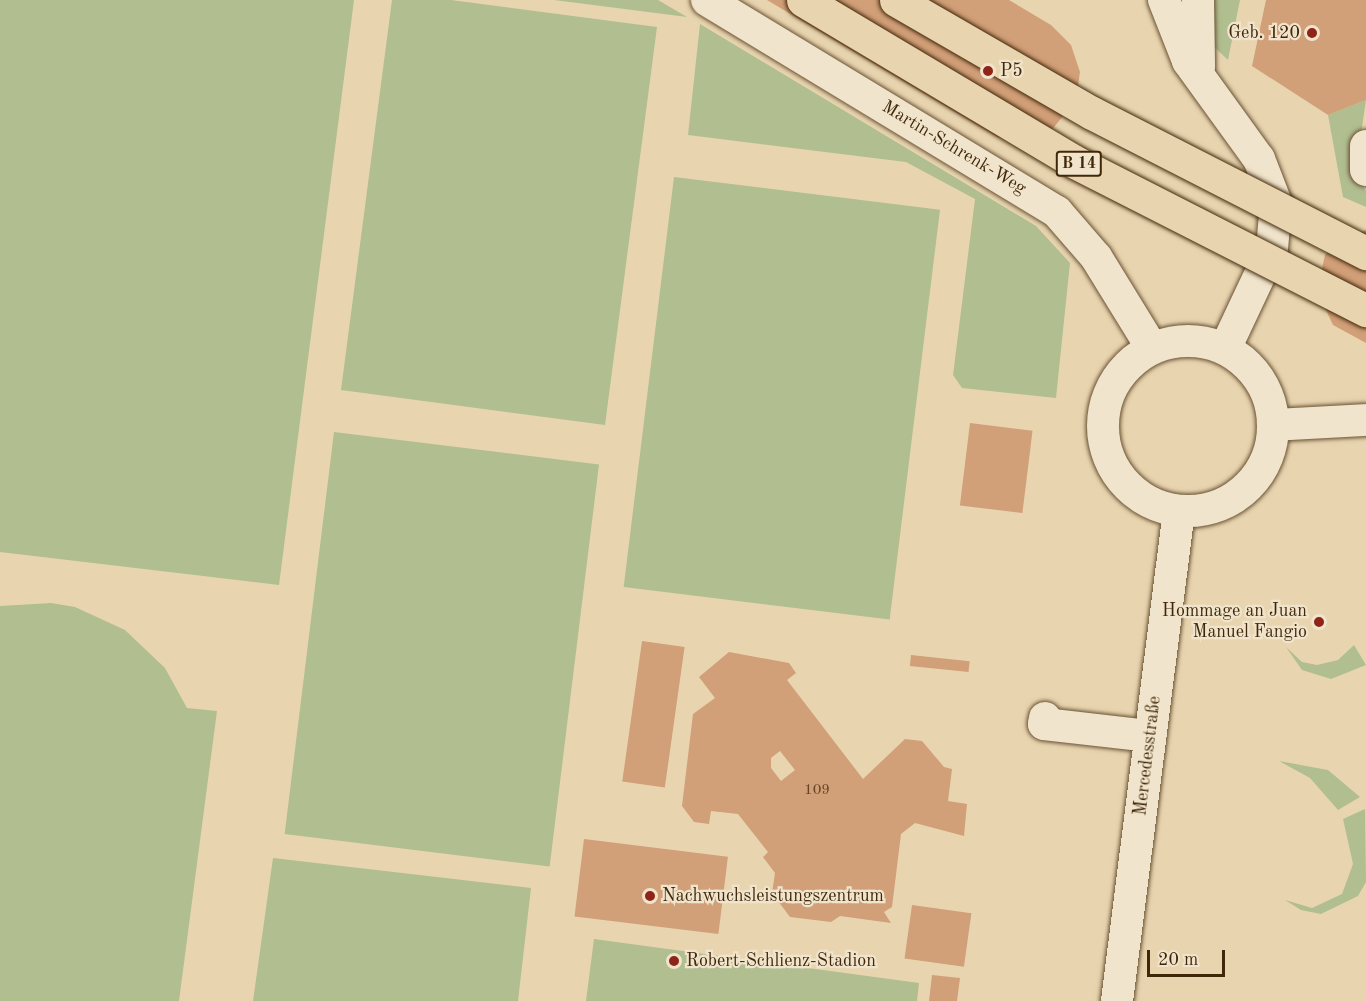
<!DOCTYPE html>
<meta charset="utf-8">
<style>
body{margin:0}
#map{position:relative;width:1366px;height:1001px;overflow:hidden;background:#e8d5b0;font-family:"Old Standard TT",serif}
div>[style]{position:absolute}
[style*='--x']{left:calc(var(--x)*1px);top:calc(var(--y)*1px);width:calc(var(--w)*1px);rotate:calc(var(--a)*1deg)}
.green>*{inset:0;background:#b0be90;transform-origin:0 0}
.pier>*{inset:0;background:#e8d5b0}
.building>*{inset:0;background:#d19f78;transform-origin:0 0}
.roads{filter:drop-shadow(0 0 2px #6b5233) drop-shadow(0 0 2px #6b5233)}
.minor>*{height:32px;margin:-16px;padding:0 16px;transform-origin:16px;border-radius:16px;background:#f0e4cc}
.minor>.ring{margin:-16px;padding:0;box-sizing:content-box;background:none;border:32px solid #f0e4cc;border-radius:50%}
.bridges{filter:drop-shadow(0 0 2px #412709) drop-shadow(0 0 2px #412709)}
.highway-bridge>*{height:33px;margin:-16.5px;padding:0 16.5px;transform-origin:16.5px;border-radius:16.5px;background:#e8d5b0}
.dots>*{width:16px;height:16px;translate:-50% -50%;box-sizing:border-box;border:3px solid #f0e4cc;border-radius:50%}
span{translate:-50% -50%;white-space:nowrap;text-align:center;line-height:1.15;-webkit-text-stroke:4.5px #f0e4cc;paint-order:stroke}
.number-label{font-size:15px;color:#654525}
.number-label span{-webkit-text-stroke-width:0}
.shield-label span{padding:2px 4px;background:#f0e4cc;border:2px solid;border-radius:4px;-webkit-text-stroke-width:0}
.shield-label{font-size:16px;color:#412709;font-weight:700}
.poi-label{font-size:18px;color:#412709}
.right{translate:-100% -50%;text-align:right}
.left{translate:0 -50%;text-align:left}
.street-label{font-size:18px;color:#412709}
.scale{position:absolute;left:1147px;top:950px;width:78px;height:27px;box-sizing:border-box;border:3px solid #412709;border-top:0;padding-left:8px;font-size:18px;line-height:21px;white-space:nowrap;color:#412709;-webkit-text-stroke:4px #f0e4cc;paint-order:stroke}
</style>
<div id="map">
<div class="green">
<i style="clip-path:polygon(0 0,354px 0,279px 585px,0 552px)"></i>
<i style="clip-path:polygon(392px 0,451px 0,657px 27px,605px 425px,341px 390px)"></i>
<i style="clip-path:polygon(554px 0,658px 0,687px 17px)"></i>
<i style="clip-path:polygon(1215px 0,1240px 0,1228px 60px,1212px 45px,1209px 26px)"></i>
<i style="clip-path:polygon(700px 24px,1036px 226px,1070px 263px,1056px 398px,962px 388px,953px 375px,975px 199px,906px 162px,688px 135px)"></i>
<i style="clip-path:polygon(1366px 100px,1355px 175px,1366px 191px,1366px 207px,1343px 197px,1328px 115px)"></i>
<i style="left:674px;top:177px;width:268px;height:413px;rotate:7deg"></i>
<i style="left:334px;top:432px;width:267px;height:405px;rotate:7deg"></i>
<i style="clip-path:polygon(51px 603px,75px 607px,125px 630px,165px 668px,187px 708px,217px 711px,179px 1001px,0 1001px,0 606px)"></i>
<i style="clip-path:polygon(1354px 645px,1366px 665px,1331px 679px,1302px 670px,1286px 647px,1302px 662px,1317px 665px,1338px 660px)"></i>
<i style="clip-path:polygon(1279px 761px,1328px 770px,1360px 797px,1338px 810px,1310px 778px)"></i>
<i style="clip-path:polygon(1365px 809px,1366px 882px,1358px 896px,1321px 914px,1301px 910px,1285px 900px,1312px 908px,1342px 894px,1353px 864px,1343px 819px)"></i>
<i style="clip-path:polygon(273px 858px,531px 888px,518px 1001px,253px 1001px)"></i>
<i style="clip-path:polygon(594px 939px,919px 983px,917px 1001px,586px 1001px)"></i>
</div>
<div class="pier">
<i style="clip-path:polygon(1163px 114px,1215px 142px,1235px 177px,1244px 230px,1238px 255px,1221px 275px,1143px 230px,1135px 159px,1148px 125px)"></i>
</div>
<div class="building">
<i style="clip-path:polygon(767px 0,1009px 0,1051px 25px,1071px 45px,1080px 72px,1076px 100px,1050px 132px,1010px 140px,997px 137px)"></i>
<i style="clip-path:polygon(1266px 0,1366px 0,1366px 100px,1328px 115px,1252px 66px)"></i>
<i style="clip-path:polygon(1366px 230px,1366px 343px,1333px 325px,1317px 291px,1325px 255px,1338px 241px)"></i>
<i style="left:970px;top:423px;width:63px;height:83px;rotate:7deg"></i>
<i style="left:642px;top:641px;width:43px;height:142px;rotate:8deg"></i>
<i style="clip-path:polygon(evenodd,729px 652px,789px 663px,796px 673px,787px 680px,863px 779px,905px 739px,922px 741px,944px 767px,952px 769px,948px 801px,967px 804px,964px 836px,915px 823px,901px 834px,892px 907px,884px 912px,891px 923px,840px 916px,831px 922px,790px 917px,772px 893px,775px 873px,763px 857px,768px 852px,738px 814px,711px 811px,709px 824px,694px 822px,682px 806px,693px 714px,715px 698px,699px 677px,729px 652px,780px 751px,795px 770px,781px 781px,771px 768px,771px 758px,780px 751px)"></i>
<i style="left:911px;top:655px;width:59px;height:11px;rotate:6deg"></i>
<i style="left:584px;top:839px;width:145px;height:78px;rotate:7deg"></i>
<i style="left:912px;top:905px;width:60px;height:54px;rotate:8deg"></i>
<i style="clip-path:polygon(932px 975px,960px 978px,957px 1001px,929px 1001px)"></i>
</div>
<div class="roads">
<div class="minor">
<i style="--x:707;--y:0;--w:409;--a:31.2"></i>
<i style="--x:1057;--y:212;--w:60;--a:49.1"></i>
<i style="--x:1096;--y:257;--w:107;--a:58.4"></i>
<i style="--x:1164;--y:0;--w:66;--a:68.5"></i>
<i style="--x:1188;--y:61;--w:121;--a:54.1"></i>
<i style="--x:1259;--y:159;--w:47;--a:68.9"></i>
<i style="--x:1276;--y:203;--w:46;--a:95"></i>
<i style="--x:1272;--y:249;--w:110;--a:115.2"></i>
<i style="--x:1198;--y:0;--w:67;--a:89.1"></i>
<i style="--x:1366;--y:146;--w:24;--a:90"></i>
<i class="ring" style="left:1103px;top:341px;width:138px;height:138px"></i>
<i style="--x:1273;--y:425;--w:93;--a:-3.1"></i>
<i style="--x:1045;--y:718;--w:6;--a:99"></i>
<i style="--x:1044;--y:724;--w:107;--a:6.5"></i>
<i style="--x:1117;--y:1001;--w:494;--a:-82.8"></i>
</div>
</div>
<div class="bridges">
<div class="highway-bridge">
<i style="--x:803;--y:0;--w:314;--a:30.8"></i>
<i style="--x:1073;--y:161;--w:329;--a:27"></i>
<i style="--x:896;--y:0;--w:226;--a:30"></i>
<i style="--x:1092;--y:113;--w:308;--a:27.1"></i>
</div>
</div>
<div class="dots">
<i style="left:1312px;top:33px;background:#8f2418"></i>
<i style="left:988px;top:71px;background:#8f2418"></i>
<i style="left:1319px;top:622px;background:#8f2418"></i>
<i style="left:650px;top:896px;background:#8f2418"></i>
<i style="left:674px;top:961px;background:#8f2418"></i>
</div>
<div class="number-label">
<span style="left:817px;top:791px">109</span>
</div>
<div class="shield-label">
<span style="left:1079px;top:164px">B 14</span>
</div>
<div class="poi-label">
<span class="right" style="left:1300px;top:33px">Geb. 120</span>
<span class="left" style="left:1000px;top:71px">P5</span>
<span class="right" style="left:1307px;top:622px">Hommage an Juan<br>Manuel Fangio</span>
<span class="left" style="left:662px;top:896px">Nachwuchsleistungszentrum</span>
<span class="left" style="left:686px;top:961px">Robert-Schlienz-Stadion</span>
</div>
<div class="street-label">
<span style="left:954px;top:148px;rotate:31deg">Martin-Schrenk-Weg</span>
<span style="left:1148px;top:756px;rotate:-83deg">Mercedesstraße</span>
</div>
<div class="scale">20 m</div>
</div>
